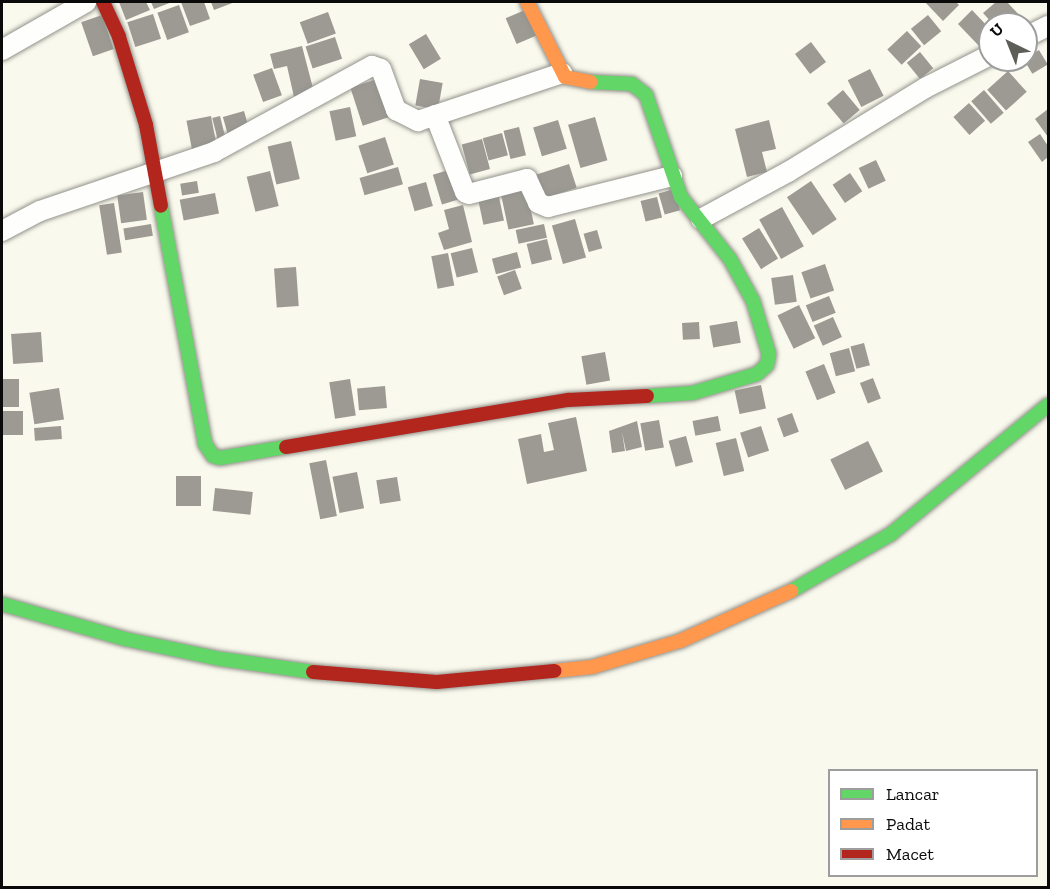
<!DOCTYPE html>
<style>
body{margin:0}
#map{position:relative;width:1050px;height:889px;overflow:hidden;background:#faf9ed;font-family:"Zilla Slab",serif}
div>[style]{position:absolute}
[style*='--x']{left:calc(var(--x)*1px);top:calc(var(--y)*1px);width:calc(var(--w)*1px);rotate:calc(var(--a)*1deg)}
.building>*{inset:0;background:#9c9a93;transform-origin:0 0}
.roads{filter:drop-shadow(0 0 2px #92928c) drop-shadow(0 0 2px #92928c)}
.street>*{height:20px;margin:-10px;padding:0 10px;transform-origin:10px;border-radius:10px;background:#fefefc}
.fast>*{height:14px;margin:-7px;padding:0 7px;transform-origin:7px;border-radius:7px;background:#63d668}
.slow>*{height:14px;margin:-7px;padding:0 7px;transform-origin:7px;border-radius:7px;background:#ff974d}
.jam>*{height:14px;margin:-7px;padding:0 7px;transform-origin:7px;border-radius:7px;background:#b3261e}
span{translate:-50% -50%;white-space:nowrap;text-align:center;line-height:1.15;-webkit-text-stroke:6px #fff;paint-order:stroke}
.frame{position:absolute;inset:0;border:3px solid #0a0a0a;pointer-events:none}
.legend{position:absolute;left:828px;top:769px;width:210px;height:108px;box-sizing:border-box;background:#fff;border:2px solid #9d9d9d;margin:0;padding:8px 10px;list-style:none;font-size:18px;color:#0a0a0a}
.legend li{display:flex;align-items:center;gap:12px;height:30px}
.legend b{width:30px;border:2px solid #9d9d9d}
.north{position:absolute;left:978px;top:12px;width:60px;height:60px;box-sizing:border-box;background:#fff;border:2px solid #9d9d9d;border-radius:50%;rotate:317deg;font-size:16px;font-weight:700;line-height:24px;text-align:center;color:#0a0a0a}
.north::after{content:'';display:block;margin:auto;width:21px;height:27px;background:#5e5e59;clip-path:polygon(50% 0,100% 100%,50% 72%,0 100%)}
</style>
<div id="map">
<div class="building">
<i style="clip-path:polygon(119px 2px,146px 2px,150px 10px,126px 20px)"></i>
<i style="clip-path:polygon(151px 2px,172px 2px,154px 9px)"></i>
<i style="clip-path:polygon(181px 2px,204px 2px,210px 19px,190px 26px)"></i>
<i style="clip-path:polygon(211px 2px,235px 2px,214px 10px)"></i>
<i style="clip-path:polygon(925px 2px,956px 2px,959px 5px,943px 21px)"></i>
<i style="clip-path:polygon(996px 2px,1007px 2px,1024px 20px,1020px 24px,993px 24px,983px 13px)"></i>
<i style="left:179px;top:5px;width:29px;height:23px;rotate:70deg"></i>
<i style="left:525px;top:10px;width:28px;height:21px;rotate:67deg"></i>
<i style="clip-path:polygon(972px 10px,990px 29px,990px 36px,979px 46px,958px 24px)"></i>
<i style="left:328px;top:12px;width:23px;height:30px;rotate:70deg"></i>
<i style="left:153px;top:14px;width:26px;height:27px;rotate:72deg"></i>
<i style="left:102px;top:15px;width:36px;height:22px;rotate:71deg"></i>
<i style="left:928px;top:15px;width:21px;height:22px;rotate:51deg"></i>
<i style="left:907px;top:31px;width:21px;height:27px;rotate:47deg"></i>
<i style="left:426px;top:34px;width:29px;height:20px;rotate:59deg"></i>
<i style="left:335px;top:37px;width:23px;height:31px;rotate:72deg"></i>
<i style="left:811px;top:42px;width:25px;height:20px;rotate:53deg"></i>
<i style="clip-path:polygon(302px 46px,314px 92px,294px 97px,287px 66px,274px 69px,270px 54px)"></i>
<i style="left:1039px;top:50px;width:17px;height:18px;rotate:59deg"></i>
<i style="left:920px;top:52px;width:21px;height:17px;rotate:51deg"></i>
<i style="left:272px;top:68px;width:29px;height:20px;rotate:70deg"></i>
<i style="left:870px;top:69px;width:30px;height:25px;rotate:63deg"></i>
<i style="left:1008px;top:71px;width:28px;height:28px;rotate:48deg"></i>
<i style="left:377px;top:79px;width:40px;height:28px;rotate:72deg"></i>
<i style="left:420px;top:79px;width:23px;height:27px;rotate:10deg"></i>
<i style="left:843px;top:90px;width:26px;height:21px;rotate:50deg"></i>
<i style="left:984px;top:90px;width:30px;height:17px;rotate:49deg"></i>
<i style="left:969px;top:103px;width:24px;height:21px;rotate:48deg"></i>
<i style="left:350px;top:107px;width:30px;height:21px;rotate:78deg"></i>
<i style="clip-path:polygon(1048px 109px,1048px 137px,1035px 119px)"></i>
<i style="left:244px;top:111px;width:19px;height:22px;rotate:74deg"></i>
<i style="left:211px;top:116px;width:33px;height:25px;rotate:79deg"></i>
<i style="left:220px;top:116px;width:29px;height:8px;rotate:76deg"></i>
<i style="left:595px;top:117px;width:45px;height:28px;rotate:74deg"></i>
<i style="left:558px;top:120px;width:30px;height:26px;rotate:73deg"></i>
<i style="clip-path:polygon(769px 120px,776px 149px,762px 152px,767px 172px,747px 177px,735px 129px)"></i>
<i style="left:519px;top:127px;width:29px;height:16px;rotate:76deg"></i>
<i style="left:502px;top:133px;width:23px;height:20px;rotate:75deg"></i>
<i style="clip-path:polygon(1040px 134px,1048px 146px,1048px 157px,1042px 162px,1028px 142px)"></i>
<i style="left:385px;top:137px;width:29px;height:28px;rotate:72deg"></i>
<i style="left:482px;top:139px;width:31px;height:21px;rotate:75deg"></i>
<i style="left:291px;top:141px;width:39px;height:24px;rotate:77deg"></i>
<i style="left:876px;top:160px;width:23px;height:19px;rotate:65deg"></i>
<i style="left:569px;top:164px;width:25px;height:34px;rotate:72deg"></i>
<i style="left:398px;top:167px;width:18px;height:40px;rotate:74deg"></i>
<i style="left:452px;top:169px;width:31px;height:20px;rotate:73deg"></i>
<i style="left:270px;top:171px;width:36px;height:24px;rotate:76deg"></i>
<i style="left:850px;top:173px;width:22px;height:21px;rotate:56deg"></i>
<i style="left:197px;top:181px;width:12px;height:17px;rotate:81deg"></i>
<i style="left:811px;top:181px;width:46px;height:29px;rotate:56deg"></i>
<i style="left:426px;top:182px;width:25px;height:19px;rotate:74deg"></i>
<i style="left:526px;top:187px;width:38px;height:26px;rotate:78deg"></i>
<i style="left:674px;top:189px;width:22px;height:16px;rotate:74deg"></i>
<i style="left:143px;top:192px;width:28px;height:26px;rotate:82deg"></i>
<i style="left:215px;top:193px;width:21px;height:36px;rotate:79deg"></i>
<i style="left:499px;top:197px;width:24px;height:21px;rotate:78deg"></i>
<i style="left:657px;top:197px;width:21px;height:17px;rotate:76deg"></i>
<i style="left:114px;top:203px;width:50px;height:15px;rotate:81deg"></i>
<i style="clip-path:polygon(463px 205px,472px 242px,444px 250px,438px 233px,449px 229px,444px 210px)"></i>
<i style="left:782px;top:207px;width:45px;height:26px;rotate:61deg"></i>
<i style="left:575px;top:219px;width:40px;height:24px;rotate:74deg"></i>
<i style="left:151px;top:224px;width:12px;height:28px;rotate:81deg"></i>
<i style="left:544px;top:224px;width:14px;height:29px;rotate:78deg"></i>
<i style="left:759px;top:228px;width:36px;height:20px;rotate:58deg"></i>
<i style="left:597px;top:230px;width:19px;height:14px;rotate:74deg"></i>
<i style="left:547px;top:239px;width:21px;height:21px;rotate:76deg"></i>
<i style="left:472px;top:248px;width:25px;height:22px;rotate:76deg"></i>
<i style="left:517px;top:252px;width:16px;height:26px;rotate:75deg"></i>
<i style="left:448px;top:253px;width:33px;height:17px;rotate:79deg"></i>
<i style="left:825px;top:264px;width:28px;height:25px;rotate:71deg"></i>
<i style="left:296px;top:267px;width:39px;height:22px;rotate:86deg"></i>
<i style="left:515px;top:270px;width:20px;height:19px;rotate:70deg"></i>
<i style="left:793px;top:275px;width:27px;height:22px;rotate:82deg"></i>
<i style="left:829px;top:296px;width:18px;height:25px;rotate:68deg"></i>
<i style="left:799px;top:305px;width:37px;height:24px;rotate:64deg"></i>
<i style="left:833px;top:317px;width:22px;height:21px;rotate:66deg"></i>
<i style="left:737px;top:321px;width:22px;height:28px;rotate:80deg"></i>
<i style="left:699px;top:322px;width:17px;height:17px;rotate:87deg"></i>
<i style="left:41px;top:332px;width:30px;height:30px;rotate:86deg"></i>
<i style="left:864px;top:343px;width:23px;height:14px;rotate:75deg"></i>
<i style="left:849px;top:348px;width:24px;height:20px;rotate:75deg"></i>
<i style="left:605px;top:352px;width:29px;height:24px;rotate:80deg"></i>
<i style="left:824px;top:364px;width:31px;height:20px;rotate:68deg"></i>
<i style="left:873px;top:378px;width:22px;height:14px;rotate:69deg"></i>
<i style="left:2px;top:379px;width:17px;height:28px"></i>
<i style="left:350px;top:379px;width:37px;height:21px;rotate:81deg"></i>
<i style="left:761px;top:385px;width:24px;height:27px;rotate:78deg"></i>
<i style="left:385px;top:386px;width:22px;height:28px;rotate:85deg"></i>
<i style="left:59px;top:388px;width:32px;height:30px;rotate:81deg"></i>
<i style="left:2px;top:411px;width:21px;height:24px"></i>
<i style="left:792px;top:413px;width:20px;height:16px;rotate:70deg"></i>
<i style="left:718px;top:416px;width:15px;height:26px;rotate:79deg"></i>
<i style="clip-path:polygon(576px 417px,587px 471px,527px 484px,518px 439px,541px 434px,544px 452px,554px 450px,548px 423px)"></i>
<i style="left:659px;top:420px;width:28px;height:19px;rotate:80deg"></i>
<i style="clip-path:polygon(637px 421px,642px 447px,626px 451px,622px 432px,625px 451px,612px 453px,609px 431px)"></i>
<i style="left:61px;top:426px;width:13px;height:27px;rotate:86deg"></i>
<i style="left:761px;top:426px;width:26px;height:22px;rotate:72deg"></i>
<i style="left:686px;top:436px;width:27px;height:18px;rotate:75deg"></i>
<i style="left:736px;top:438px;width:34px;height:21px;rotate:76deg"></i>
<i style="left:868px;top:441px;width:34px;height:42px;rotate:64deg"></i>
<i style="left:326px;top:460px;width:57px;height:17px;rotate:79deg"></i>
<i style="left:357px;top:472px;width:37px;height:25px;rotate:79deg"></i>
<i style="left:176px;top:476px;width:25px;height:30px"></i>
<i style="left:397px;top:477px;width:24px;height:21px;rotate:81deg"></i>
<i style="left:215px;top:488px;width:38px;height:23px;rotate:6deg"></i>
</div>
<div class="roads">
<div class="street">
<i style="--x:1026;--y:37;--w:25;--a:-27"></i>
<i style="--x:2;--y:50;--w:97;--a:-29.7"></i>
<i style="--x:435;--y:115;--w:83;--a:68.7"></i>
<i style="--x:465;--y:192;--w:4;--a:27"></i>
<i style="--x:469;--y:194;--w:60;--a:-14.5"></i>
<i style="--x:527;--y:179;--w:26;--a:65"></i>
<i style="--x:538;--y:203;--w:11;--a:22"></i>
<i style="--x:548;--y:207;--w:128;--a:-14"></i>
<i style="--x:701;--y:219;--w:99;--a:-28.4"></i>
<i style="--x:788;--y:172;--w:161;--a:-31.5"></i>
<i style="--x:925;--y:88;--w:73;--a:-26.9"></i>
<i style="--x:2;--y:231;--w:43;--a:-27.8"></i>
<i style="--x:40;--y:211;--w:184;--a:-18.7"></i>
<i style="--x:214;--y:152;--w:180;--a:-28.6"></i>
<i style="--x:372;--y:66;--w:9;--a:18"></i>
<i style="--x:381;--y:69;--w:44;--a:69.9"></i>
<i style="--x:396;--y:110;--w:25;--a:27"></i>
<i style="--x:418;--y:121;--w:152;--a:-18.4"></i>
</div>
<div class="fast">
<i style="--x:591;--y:82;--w:41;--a:2.8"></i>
<i style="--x:632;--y:84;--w:18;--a:38"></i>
<i style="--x:646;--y:95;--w:108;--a:71.1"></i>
<i style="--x:681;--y:197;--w:79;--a:51.7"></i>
<i style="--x:730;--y:259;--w:48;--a:61.3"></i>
<i style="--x:753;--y:301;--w:55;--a:73.2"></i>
<i style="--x:769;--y:354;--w:11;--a:100"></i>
<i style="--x:767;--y:365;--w:13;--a:138"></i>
<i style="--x:757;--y:374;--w:67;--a:163.5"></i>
<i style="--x:693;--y:393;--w:46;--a:176.3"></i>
<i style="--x:161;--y:206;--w:242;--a:79.5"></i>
<i style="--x:205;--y:444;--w:14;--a:56"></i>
<i style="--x:213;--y:456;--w:7;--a:16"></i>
<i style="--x:220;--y:458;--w:67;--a:-9.5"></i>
<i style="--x:791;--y:591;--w:115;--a:-29.7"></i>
<i style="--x:891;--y:534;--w:203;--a:-39.4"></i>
<i style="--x:2;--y:604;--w:128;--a:15.9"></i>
<i style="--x:125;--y:639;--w:98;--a:11.8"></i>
<i style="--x:221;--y:659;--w:93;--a:8"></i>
</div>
<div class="slow">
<i style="--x:527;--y:2;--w:84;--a:63.1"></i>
<i style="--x:565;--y:77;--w:26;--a:11"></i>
<i style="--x:554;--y:671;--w:38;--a:-6"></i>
<i style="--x:592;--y:667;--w:92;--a:-16.5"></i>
<i style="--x:680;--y:641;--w:122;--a:-24.2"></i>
</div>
<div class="jam">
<i style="--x:103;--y:2;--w:38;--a:65"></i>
<i style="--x:119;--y:37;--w:92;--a:72.9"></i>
<i style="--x:146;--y:125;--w:82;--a:79.5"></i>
<i style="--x:286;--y:447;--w:286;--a:-9.5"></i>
<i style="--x:568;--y:400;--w:79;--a:-2.9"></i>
<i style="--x:313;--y:672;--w:124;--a:4.6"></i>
<i style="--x:437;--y:682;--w:118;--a:-5.4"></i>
</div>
</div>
<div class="frame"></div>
<ul class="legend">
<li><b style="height:8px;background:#63d668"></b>Lancar</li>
<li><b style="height:8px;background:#ff974d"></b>Padat</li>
<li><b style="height:8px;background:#b3261e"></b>Macet</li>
</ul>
<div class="north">U</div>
</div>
